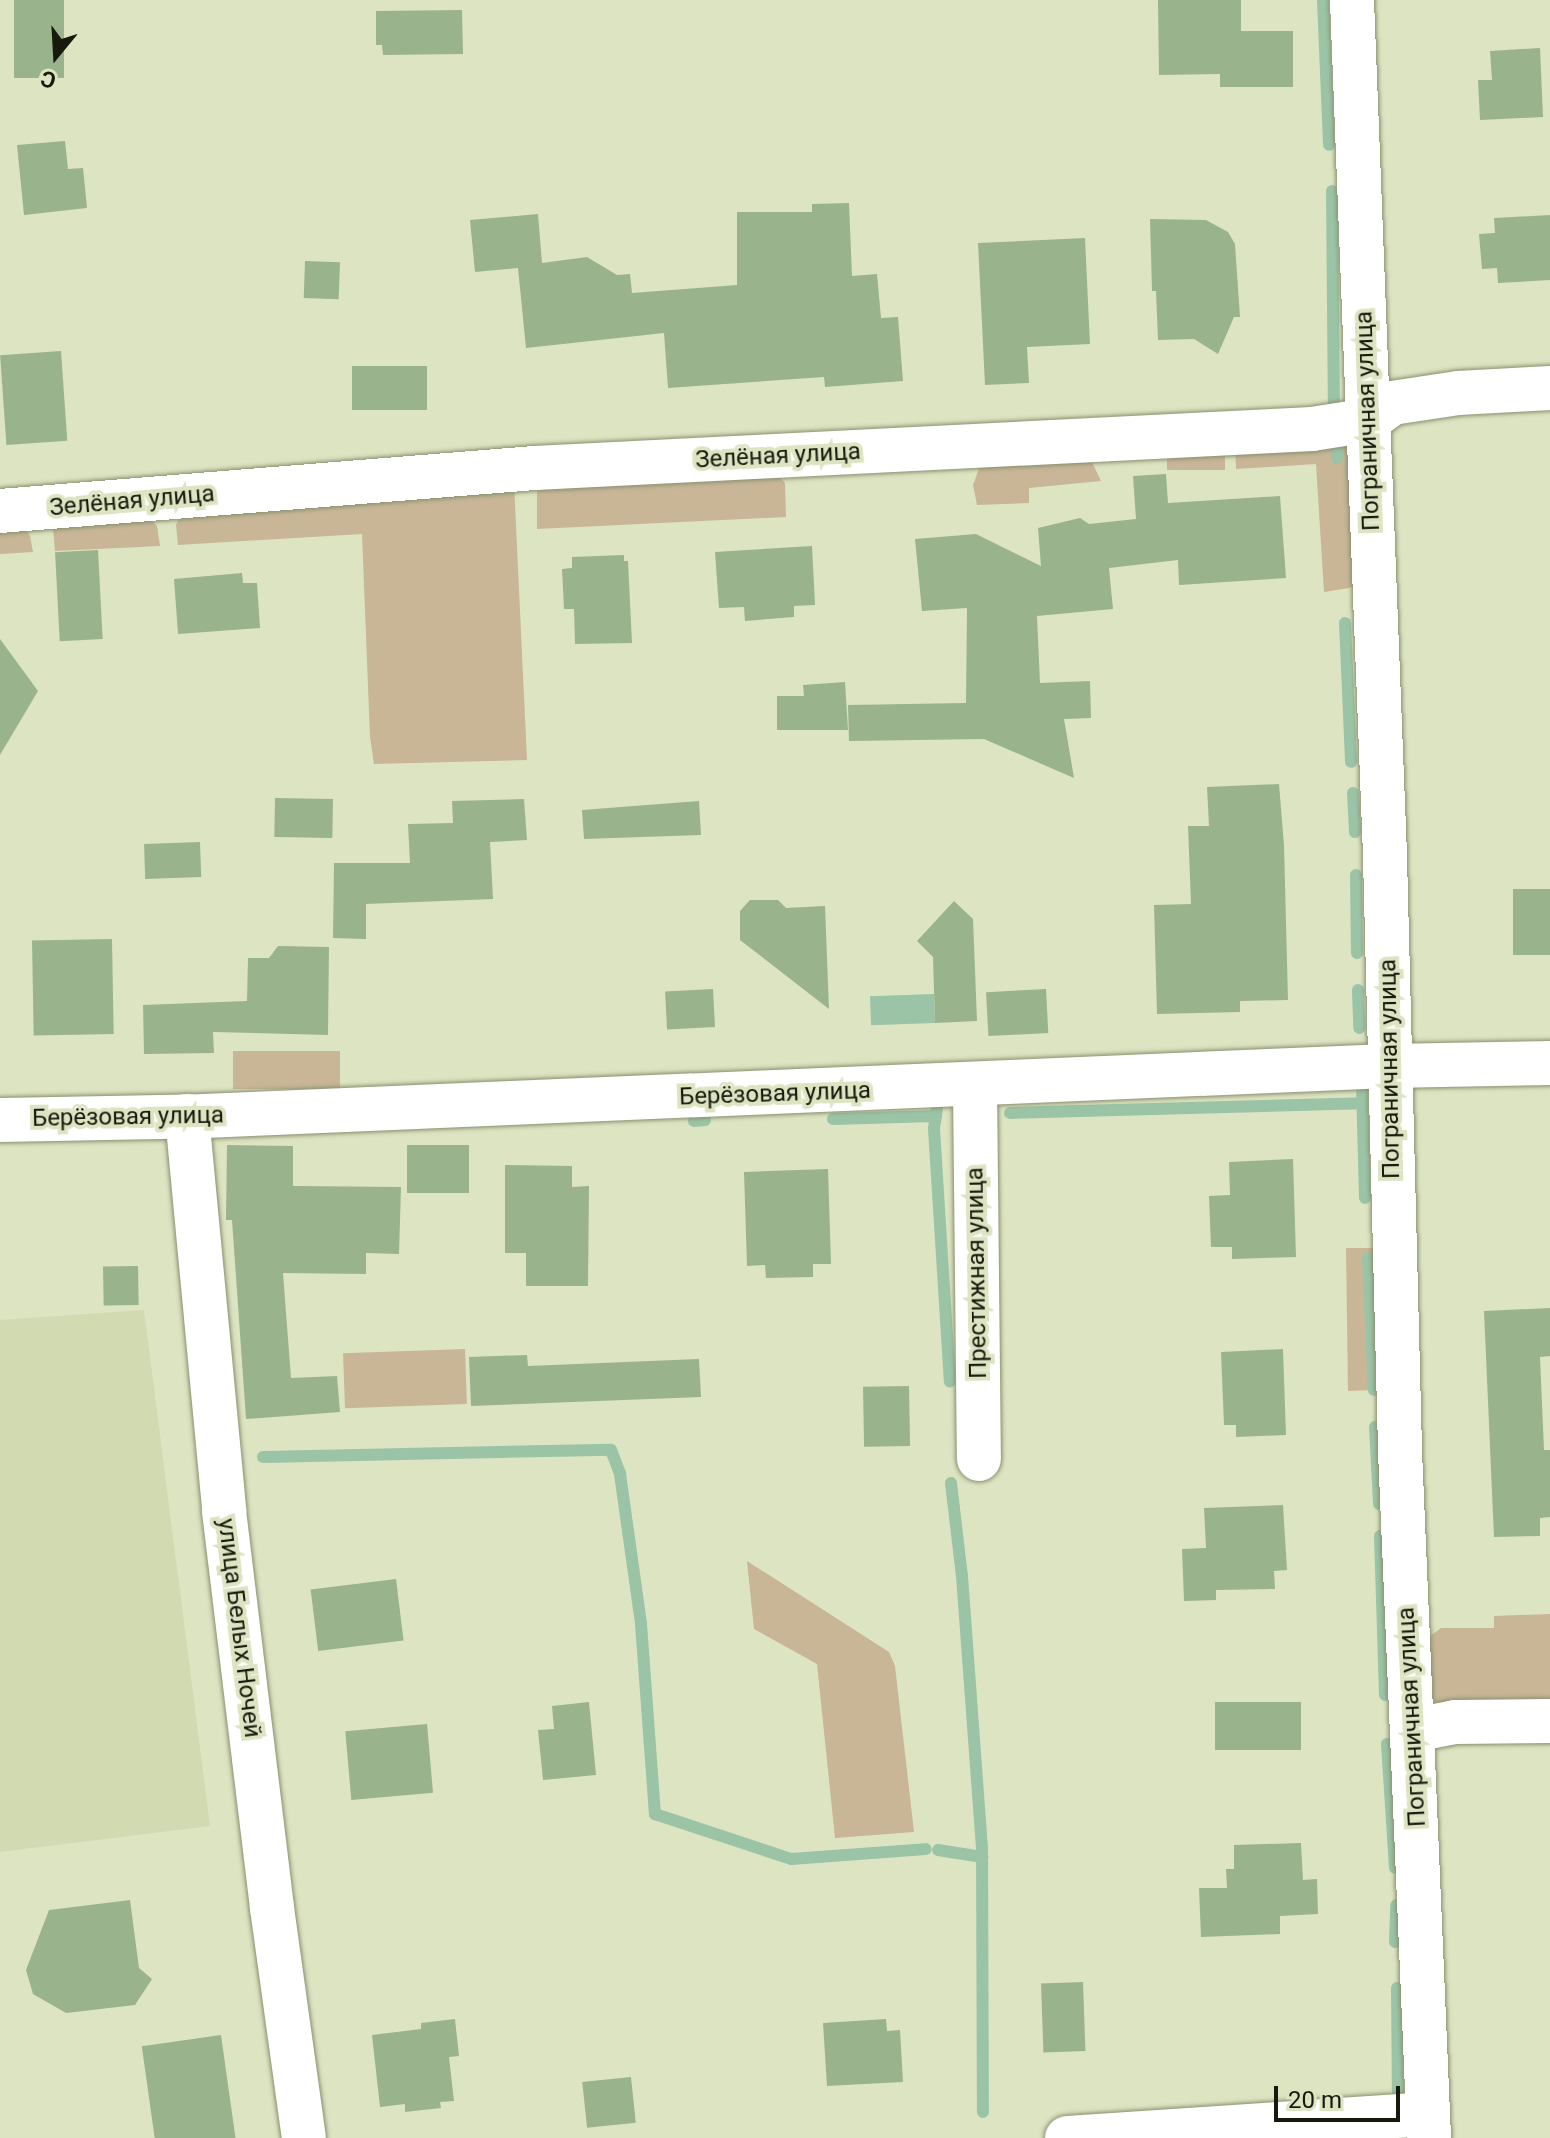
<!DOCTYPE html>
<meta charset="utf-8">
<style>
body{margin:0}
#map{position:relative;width:1550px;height:2138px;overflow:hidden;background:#dde4c2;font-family:Roboto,sans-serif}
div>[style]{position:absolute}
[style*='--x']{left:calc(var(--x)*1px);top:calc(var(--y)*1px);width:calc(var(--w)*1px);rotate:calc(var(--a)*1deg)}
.built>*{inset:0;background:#d1dab1}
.green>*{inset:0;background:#c8b697;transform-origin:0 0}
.water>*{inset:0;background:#9bc4a7;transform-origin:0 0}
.stream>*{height:12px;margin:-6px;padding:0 6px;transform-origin:6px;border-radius:6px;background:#9bc4a7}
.building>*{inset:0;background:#99b38d;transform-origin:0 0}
.roads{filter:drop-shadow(0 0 2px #899070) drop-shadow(0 0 2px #899070)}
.minor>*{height:44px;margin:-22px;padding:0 22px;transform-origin:22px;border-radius:22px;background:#fff}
span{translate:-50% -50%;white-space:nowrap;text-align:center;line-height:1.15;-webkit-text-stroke:8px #dde4c2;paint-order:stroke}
.street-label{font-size:24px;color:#17190d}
.north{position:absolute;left:16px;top:16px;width:80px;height:80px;-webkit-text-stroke:6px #dde4c2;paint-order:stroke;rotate:198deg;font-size:22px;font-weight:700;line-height:32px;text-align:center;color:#17190d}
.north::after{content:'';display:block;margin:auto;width:28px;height:36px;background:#17190d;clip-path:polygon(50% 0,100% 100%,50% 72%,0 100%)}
.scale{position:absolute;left:1274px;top:2086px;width:126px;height:36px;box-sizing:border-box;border:4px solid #17190d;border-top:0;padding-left:10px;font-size:24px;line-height:28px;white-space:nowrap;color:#17190d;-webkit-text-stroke:6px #dde4c2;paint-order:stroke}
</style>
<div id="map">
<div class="built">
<i style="clip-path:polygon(144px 1310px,210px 1826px,0 1852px,0 1320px)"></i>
</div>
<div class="green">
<i style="clip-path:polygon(1345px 442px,1357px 449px,1363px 582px,1349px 588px,1324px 592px,1316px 464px,1236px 469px,1235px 446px)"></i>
<i style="left:1225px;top:451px;width:19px;height:58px;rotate:90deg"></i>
<i style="clip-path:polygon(1091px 460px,1101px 481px,1029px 488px,1029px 503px,977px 505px,973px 485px,980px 466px)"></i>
<i style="clip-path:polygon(776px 473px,785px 483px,786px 517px,537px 529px,537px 484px)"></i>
<i style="clip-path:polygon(514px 483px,527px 760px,374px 764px,370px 737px,362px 534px,178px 545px,176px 525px,182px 511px)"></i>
<i style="clip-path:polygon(145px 514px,157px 526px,160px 546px,55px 551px,53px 528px)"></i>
<i style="clip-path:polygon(21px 523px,30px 536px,33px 552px,0 554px,0 524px)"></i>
<i style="left:233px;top:1051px;width:107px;height:38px"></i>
<i style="clip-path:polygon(1346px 1248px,1376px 1248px,1387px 1383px,1374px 1390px,1348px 1391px)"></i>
<i style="left:465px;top:1349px;width:55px;height:122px;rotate:88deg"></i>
<i style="clip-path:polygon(747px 1561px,889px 1652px,895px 1666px,914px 1832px,835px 1838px,817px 1664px,754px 1629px)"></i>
<i style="clip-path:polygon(1550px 1614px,1550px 1711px,1455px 1710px,1437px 1703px,1428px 1692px,1425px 1640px,1441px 1628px,1494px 1628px,1494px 1616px)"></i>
</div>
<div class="water">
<i style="left:934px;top:994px;width:29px;height:64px;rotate:88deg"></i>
</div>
<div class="stream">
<i style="--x:1323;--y:1;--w:144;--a:87.6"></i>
<i style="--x:1332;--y:191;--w:213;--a:89.5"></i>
<i style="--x:1337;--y:458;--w:15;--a:-90"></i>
<i style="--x:1345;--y:623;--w:139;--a:87.5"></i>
<i style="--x:1353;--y:793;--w:39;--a:87"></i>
<i style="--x:1356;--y:875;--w:78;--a:89.3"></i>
<i style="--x:1358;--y:990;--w:38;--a:88"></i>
<i style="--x:1362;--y:1084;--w:114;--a:88.5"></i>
<i style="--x:937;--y:1109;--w:20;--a:99"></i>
<i style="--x:934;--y:1129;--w:253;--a:86.4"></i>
<i style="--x:1010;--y:1113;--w:352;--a:-1.6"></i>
<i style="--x:833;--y:1119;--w:103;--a:-1.7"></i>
<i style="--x:694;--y:1121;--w:11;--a:-5"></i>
<i style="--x:1368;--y:1258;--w:132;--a:87.4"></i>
<i style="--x:1375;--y:1427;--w:77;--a:87"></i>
<i style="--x:263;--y:1457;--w:348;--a:-1.2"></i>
<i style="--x:611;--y:1450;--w:26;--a:69"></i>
<i style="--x:620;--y:1474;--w:151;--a:82"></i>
<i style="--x:641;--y:1624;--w:191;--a:85.8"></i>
<i style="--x:655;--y:1814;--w:143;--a:18.3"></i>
<i style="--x:791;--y:1859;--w:135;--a:-4.2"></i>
<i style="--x:951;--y:1483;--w:94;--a:83.3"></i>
<i style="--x:962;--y:1576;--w:273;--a:85.8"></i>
<i style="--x:982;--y:1848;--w:264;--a:89.8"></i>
<i style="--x:1380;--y:1536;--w:159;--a:88.2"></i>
<i style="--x:1387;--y:1744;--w:124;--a:86.3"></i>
<i style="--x:938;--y:1850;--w:45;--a:9"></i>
<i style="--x:1395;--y:1942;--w:37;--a:-88"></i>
<i style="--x:1397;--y:1988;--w:106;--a:89.5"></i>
</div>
<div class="building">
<i style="left:14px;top:0;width:50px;height:78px"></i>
<i style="clip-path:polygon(1158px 0,1241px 0,1241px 31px,1293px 31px,1293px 87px,1220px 87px,1220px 74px,1159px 75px)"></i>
<i style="clip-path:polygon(462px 10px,463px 54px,383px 55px,382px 45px,376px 45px,376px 11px)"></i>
<i style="clip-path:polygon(1540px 48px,1543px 117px,1480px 120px,1478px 80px,1492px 80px,1490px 51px)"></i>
<i style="clip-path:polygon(65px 141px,68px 169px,83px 168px,87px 208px,24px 215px,17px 145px)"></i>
<i style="clip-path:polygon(849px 203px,852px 276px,877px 274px,881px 318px,898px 317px,903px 381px,825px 387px,824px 377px,668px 388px,664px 333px,526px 348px,518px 268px,475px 272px,470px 220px,538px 214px,542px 263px,587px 257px,617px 275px,630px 274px,632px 293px,737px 285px,737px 212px,812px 212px,812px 204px)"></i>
<i style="clip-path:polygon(1550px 215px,1550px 280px,1498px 283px,1497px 268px,1482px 269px,1479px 234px,1495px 233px,1494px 218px)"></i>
<i style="clip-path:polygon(1150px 219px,1206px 220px,1228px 232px,1235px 244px,1240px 317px,1234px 317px,1218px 354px,1194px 339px,1158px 340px,1156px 291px,1152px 291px)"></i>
<i style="clip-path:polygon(1085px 238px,1090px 344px,1027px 347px,1029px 383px,985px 385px,978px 243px)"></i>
<i style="left:305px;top:261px;width:35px;height:37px;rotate:2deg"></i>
<i style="left:61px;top:351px;width:90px;height:61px;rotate:86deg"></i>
<i style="left:427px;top:366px;width:44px;height:75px;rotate:90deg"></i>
<i style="clip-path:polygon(1166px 474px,1168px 503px,1280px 496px,1286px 578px,1179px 585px,1178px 560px,1109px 568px,1113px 609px,1037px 616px,1040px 683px,1090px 681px,1091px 718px,1064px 719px,1074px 778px,984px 739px,849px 741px,848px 705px,966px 703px,967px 608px,922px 611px,915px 539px,976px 534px,1041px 566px,1038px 528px,1080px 518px,1089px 524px,1136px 519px,1133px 476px)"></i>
<i style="clip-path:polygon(812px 546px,815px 605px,794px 606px,794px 617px,745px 621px,744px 607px,719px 608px,715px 552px)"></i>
<i style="left:98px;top:550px;width:89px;height:43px;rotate:87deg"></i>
<i style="clip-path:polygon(624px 555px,624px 561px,628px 561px,632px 643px,575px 644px,574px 609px,564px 609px,562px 569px,572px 568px,572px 557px)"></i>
<i style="clip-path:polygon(242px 573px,243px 583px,257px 583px,260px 628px,178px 634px,174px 579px)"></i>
<i style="clip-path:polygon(0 639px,38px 691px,0 755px)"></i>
<i style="clip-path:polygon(845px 682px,848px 730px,777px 730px,777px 696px,804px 696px,803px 685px)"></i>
<i style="clip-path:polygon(1279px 784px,1284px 845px,1288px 1000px,1240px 1001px,1240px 1012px,1157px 1014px,1154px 905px,1191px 904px,1188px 826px,1209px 826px,1207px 787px)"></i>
<i style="left:275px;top:798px;width:58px;height:39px;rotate:1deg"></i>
<i style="clip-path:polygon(524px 799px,527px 840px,490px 842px,493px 899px,366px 904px,366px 939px,333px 938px,334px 863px,410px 863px,408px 824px,453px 823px,452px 801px)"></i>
<i style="clip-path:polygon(699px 801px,701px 835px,584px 839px,582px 810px)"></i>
<i style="left:200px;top:842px;width:35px;height:56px;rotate:88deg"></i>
<i style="left:1550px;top:889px;width:66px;height:37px;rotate:90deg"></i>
<i style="clip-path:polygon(750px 900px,778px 900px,786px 908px,825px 906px,829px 1009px,740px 940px,740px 911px)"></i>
<i style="clip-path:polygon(954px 901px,973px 919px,977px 1021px,935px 1023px,933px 957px,917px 941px)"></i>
<i style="left:112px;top:939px;width:95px;height:80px;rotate:89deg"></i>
<i style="clip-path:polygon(278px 946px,329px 947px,328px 1035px,213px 1032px,214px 1053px,144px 1054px,143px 1005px,247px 1001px,248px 958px,269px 958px)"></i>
<i style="left:713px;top:989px;width:38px;height:48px;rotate:87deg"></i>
<i style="left:1046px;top:989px;width:44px;height:60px;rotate:87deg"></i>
<i style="clip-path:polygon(227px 1145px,293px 1146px,293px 1186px,401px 1187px,399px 1254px,366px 1253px,366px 1274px,283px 1273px,291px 1378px,337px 1376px,340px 1412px,246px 1419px,232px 1220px,226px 1220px)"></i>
<i style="left:407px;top:1145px;width:62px;height:48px"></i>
<i style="clip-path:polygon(1293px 1159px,1296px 1257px,1232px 1259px,1232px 1247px,1211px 1247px,1209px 1196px,1230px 1195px,1229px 1162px)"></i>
<i style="clip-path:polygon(505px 1165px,572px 1166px,572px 1187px,589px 1186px,588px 1286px,526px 1286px,526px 1253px,505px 1253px)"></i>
<i style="clip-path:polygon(828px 1169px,831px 1264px,813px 1264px,813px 1277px,766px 1278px,765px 1265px,747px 1266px,744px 1172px)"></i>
<i style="left:138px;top:1266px;width:39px;height:35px;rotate:89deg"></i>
<i style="clip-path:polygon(1550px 1308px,1550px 1356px,1540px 1357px,1544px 1450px,1550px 1450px,1550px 1517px,1540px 1518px,1540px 1536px,1494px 1537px,1484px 1311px)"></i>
<i style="clip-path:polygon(1283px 1349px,1286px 1435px,1236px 1437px,1236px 1425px,1224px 1425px,1221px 1352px)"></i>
<i style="clip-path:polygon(527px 1355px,528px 1366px,699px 1359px,701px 1397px,471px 1406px,469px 1357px)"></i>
<i style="left:909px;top:1386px;width:60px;height:46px;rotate:89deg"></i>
<i style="clip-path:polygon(1283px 1505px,1287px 1570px,1274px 1571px,1275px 1589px,1216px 1590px,1216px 1600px,1184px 1601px,1182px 1549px,1206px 1548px,1204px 1508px)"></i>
<i style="left:396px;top:1579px;width:62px;height:86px;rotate:83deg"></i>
<i style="clip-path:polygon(589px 1702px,596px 1775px,543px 1780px,538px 1730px,554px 1729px,552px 1706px)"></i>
<i style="left:1301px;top:1702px;width:48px;height:86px;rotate:90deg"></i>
<i style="left:427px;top:1724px;width:69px;height:82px;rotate:85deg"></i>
<i style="clip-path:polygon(1301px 1843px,1303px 1880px,1317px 1879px,1318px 1914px,1280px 1916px,1280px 1934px,1201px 1937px,1199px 1888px,1227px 1888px,1226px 1869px,1234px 1869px,1234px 1845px)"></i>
<i style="clip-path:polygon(130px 1900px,139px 1968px,152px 1979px,135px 2005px,66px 2013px,33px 1994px,26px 1970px,49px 1910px)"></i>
<i style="left:1083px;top:1982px;width:69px;height:42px;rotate:88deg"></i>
<i style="clip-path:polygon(455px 2019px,459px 2056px,449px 2057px,454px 2101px,440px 2102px,441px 2108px,405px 2112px,405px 2104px,380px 2107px,372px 2035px,421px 2029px,421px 2023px)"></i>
<i style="clip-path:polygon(886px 2019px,887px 2031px,900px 2030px,903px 2082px,827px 2086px,823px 2023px)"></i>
<i style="left:221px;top:2035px;width:104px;height:80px;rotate:82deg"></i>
<i style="left:631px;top:2077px;width:46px;height:49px;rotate:84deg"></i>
</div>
<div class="roads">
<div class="minor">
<i style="--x:1352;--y:0;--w:858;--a:87.79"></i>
<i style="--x:1385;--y:857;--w:594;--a:88.55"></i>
<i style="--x:1400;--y:1451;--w:688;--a:87.58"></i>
<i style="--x:0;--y:511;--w:537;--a:-4.6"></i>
<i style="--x:535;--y:468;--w:778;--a:-2.87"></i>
<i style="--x:1312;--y:429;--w:58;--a:-9"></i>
<i style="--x:1369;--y:420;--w:29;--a:-36"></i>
<i style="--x:1392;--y:403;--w:67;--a:-8.6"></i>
<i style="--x:1458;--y:393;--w:92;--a:-3.1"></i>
<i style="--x:975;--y:1086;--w:373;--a:89.4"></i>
<i style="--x:187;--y:1116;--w:397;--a:84.6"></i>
<i style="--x:224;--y:1511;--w:400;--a:83.1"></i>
<i style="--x:272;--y:1908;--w:232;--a:82.1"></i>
<i style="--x:0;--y:1120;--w:204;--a:-1.1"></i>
<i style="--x:204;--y:1116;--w:1185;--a:-2.42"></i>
<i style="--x:1388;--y:1066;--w:162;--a:-1.1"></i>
<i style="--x:1414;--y:1730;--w:42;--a:-11"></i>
<i style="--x:1455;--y:1722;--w:95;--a:-0.6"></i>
<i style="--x:1067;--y:2138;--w:361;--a:-3.8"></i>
</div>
</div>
<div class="street-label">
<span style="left:1368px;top:421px;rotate:-92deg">Пограничная улица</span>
<span style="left:778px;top:456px;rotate:-3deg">Зелёная улица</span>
<span style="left:132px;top:501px;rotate:-5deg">Зелёная улица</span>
<span style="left:1390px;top:1069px;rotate:-91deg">Пограничная улица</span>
<span style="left:775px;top:1094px;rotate:-2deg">Берёзовая улица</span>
<span style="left:128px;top:1117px;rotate:-1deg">Берёзовая улица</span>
<span style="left:977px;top:1273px;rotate:-91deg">Престижная улица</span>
<span style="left:239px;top:1628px;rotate:83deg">улица Белых Ночей</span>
<span style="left:1412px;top:1717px;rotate:-93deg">Пограничная улица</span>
</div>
<div class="north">С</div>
<div class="scale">20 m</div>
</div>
